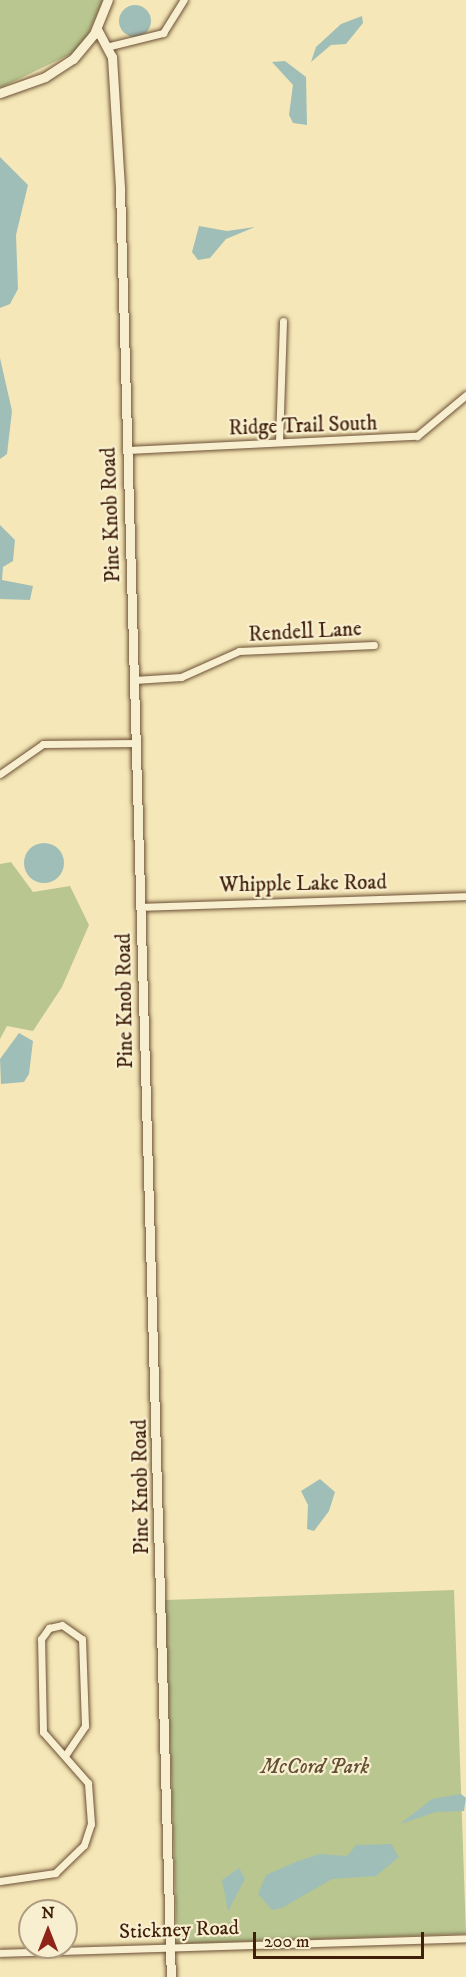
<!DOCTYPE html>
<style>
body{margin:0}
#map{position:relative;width:466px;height:1977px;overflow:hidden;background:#f5e7b7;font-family:"IM FELL DW Pica",serif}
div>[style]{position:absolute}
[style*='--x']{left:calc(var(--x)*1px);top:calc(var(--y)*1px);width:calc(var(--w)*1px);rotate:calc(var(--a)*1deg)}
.green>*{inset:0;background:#b9c690;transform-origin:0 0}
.water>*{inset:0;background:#a0beb8}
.round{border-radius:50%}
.roads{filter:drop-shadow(0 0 2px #6c5035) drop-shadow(0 0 2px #6c5035)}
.street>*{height:7px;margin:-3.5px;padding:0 3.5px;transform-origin:3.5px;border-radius:3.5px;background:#f8efd0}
.secondary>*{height:9px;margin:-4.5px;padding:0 4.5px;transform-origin:4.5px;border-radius:4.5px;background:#f8efd0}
span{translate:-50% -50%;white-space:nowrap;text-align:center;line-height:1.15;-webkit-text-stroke:4.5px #f8efd0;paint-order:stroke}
.street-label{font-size:21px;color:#3f1e0a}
.park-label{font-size:21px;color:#645032;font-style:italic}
.north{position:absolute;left:18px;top:1899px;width:60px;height:60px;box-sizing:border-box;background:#f8efd0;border:2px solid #ae9b81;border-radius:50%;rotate:0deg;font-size:16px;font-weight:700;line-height:24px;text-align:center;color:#3f1e0a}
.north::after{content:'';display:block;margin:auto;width:21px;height:27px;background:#8f2418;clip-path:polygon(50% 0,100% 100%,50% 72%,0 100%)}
.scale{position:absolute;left:253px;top:1932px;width:171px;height:27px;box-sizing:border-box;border:3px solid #3f1e0a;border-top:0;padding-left:8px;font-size:18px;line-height:21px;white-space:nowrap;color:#3f1e0a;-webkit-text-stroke:4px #f8efd0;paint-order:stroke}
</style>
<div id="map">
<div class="green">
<i style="clip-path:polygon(0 0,103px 0,87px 37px,73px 53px,0 88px)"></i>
<i style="clip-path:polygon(11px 862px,33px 892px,70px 886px,89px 925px,62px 987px,33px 1031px,7px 1026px,0 1039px,0 864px)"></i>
<i style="left:454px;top:1590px;width:344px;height:289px;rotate:88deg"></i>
</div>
<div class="water">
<i class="round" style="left:119px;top:5px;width:32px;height:32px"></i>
<i style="clip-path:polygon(362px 16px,363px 23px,346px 44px,331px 45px,311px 62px,316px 47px,341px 24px)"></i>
<i style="clip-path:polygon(285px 61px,306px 77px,307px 125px,293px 123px,289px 115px,293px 85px,272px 62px)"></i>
<i style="clip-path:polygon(0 157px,28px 185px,16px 235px,18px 289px,10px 304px,0 308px)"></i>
<i style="clip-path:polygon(199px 226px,227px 231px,255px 227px,226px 239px,210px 258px,198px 260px,192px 252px)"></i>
<i style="clip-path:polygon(0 358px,12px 411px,7px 454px,0 459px)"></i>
<i style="clip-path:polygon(0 525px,15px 540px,13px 561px,3px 567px,2px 580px,33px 586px,30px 600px,0 599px)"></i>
<i class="round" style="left:24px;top:843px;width:40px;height:40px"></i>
<i style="clip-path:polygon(19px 1033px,33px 1041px,29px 1074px,24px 1082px,1px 1084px,0 1059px)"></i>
<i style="clip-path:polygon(320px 1479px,335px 1492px,329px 1511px,314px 1531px,307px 1529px,308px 1505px,301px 1491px)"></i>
<i style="clip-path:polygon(461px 1794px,466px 1798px,464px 1811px,436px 1812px,400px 1824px,432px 1799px)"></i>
<i style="clip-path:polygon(391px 1844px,399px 1857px,376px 1876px,332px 1879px,282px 1908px,272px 1910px,258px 1894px,266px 1875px,298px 1861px,320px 1854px,347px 1856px,356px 1845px)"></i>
<i style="clip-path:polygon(239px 1868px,245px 1879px,228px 1911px,222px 1880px)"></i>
</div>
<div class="roads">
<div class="street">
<i style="--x:110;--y:46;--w:55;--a:-13.8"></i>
<i style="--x:163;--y:33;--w:39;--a:-58"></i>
<i style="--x:279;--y:442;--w:121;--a:-88.1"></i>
<i style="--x:126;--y:450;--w:291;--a:-2.8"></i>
<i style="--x:417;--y:436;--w:64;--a:-39.9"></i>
<i style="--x:134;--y:680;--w:47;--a:-3.7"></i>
<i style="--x:181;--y:677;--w:64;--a:-24.1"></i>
<i style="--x:239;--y:651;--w:135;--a:-2.5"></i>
<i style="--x:0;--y:774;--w:52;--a:-34.9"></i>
<i style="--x:43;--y:744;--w:93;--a:-0.6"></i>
<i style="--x:141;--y:907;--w:325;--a:-1.9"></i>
<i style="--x:0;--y:1881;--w:56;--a:-8.3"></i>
<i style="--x:55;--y:1873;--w:40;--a:-44"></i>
<i style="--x:84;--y:1845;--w:22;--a:-72"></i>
<i style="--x:91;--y:1824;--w:41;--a:-94.2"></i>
<i style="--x:88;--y:1783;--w:68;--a:-131.4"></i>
<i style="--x:43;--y:1732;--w:93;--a:-91.2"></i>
<i style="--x:41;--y:1639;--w:14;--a:-54"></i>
<i style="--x:49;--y:1628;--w:13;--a:-13"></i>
<i style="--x:62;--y:1625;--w:24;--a:35"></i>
<i style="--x:82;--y:1639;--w:87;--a:88"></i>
<i style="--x:85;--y:1726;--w:34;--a:124"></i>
<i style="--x:0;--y:1953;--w:466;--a:-1.8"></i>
</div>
<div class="secondary">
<i style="--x:97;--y:29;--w:32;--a:62"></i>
<i style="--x:112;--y:57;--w:132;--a:86.5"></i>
<i style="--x:120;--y:189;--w:1789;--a:88.37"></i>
<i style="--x:0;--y:93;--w:48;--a:-19.6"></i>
<i style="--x:45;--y:77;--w:33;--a:-33"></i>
<i style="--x:73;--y:59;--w:33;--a:-50"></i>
<i style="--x:94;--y:34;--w:37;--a:-68"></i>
</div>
</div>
<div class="street-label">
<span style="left:303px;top:426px;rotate:-2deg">Ridge Trail South</span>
<span style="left:111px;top:515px;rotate:-92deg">Pine Knob Road</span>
<span style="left:305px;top:632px;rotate:-3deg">Rendell Lane</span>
<span style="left:303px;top:884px;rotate:-1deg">Whipple Lake Road</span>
<span style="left:125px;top:1001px;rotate:-91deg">Pine Knob Road</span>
<span style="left:141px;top:1487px;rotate:-91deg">Pine Knob Road</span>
<span style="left:179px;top:1930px;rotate:-2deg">Stickney Road</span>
</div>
<div class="park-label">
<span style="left:315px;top:1767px">McCord Park</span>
</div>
<div class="north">N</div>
<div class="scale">200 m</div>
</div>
